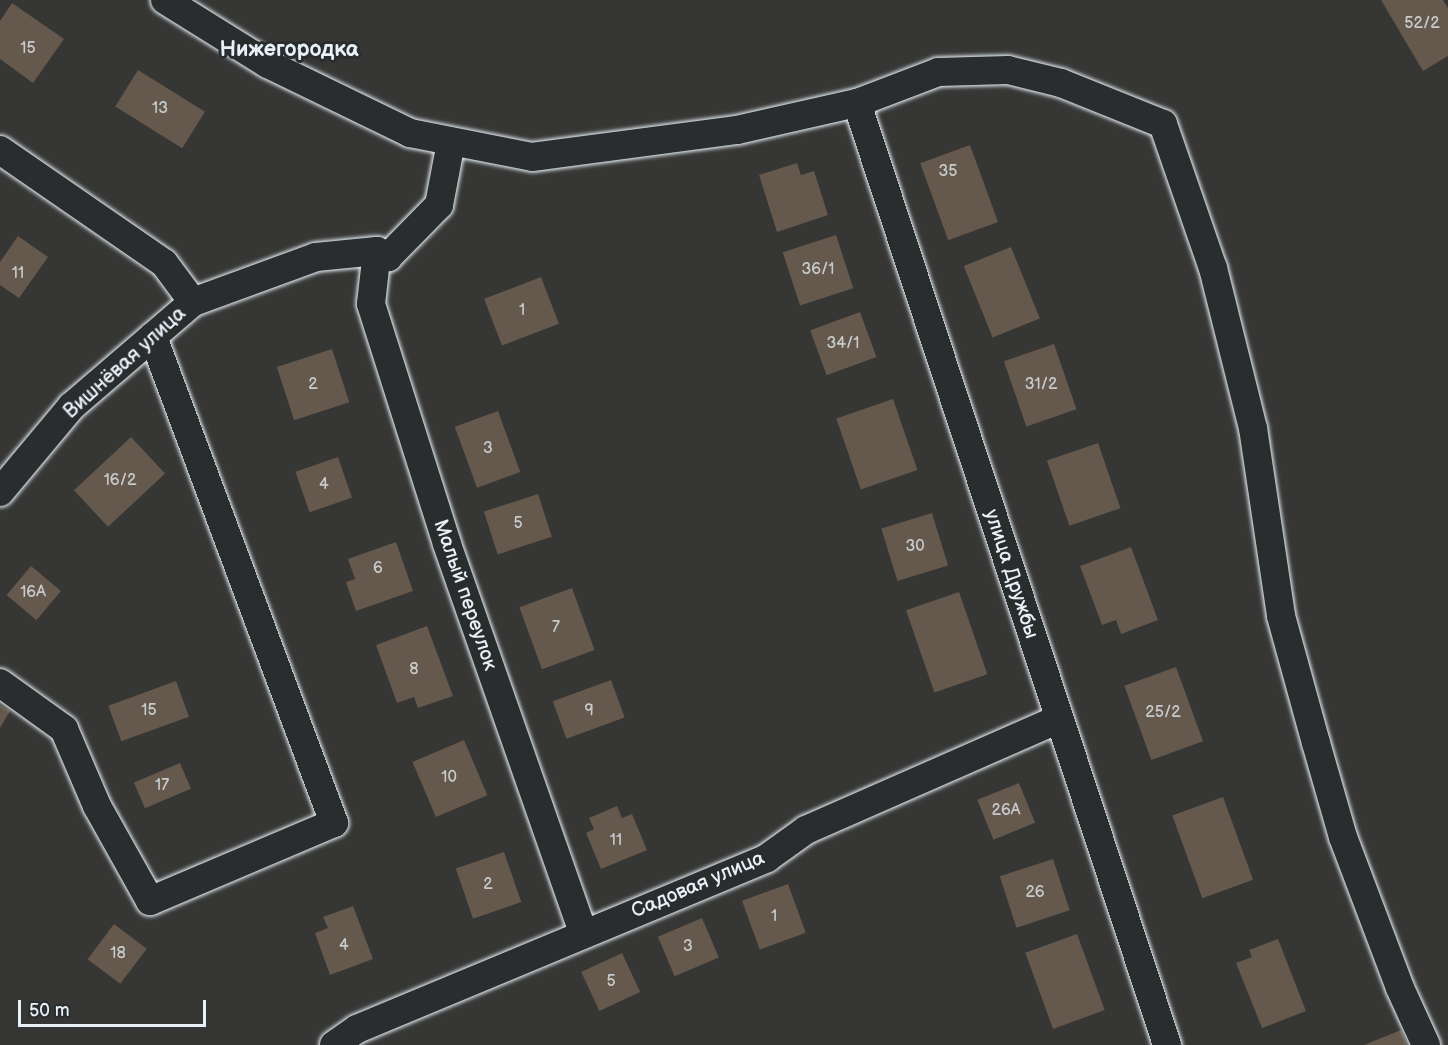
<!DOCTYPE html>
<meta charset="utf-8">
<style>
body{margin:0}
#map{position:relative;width:1448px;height:1045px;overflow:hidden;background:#363634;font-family:"Balsamiq Sans",sans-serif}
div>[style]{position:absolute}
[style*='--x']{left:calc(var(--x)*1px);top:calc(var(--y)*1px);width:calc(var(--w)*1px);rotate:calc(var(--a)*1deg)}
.building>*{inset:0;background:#65584c;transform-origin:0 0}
.roads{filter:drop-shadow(0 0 2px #e8f1f8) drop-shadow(0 0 2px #e8f1f8)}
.street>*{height:28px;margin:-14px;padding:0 14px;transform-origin:14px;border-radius:14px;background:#2a2d2e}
span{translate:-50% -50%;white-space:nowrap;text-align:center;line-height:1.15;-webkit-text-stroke:6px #2a2d2e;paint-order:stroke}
.number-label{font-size:16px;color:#c7cbcd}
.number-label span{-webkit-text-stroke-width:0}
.street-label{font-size:20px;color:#e8f1f8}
.quarter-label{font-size:22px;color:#e8f1f8;font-weight:700}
.scale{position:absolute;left:18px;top:1000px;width:188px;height:27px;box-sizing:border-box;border:3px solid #e8f1f8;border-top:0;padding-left:8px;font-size:18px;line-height:21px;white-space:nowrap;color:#e8f1f8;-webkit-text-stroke:4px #2a2d2e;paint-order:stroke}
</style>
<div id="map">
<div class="building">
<i style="clip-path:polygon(1381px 0,1443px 0,1448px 8px,1448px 56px,1423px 71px)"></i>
<i style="clip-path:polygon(12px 3px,64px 39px,33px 83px,0 59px,0 21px)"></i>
<i style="left:138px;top:70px;width:79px;height:43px;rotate:32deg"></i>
<i style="left:970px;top:145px;width:82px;height:53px;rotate:70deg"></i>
<i style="clip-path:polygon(797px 163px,801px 175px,814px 171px,828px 215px,777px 232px,759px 175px)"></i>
<i style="left:836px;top:235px;width:56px;height:56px;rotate:72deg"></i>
<i style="clip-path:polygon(18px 236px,48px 257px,19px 298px,0 285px,0 262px)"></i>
<i style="left:1011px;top:247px;width:77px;height:51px;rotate:68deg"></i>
<i style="left:541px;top:277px;width:50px;height:61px;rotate:69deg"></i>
<i style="left:860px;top:312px;width:48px;height:53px;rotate:70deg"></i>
<i style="left:1054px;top:344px;width:69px;height:53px;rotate:71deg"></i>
<i style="left:332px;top:349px;width:56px;height:58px;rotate:72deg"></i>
<i style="left:893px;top:399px;width:75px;height:60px;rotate:71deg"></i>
<i style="left:498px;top:411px;width:65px;height:46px;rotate:70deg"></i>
<i style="left:131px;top:437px;width:50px;height:78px;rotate:47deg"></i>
<i style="left:1098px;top:443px;width:69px;height:54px;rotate:71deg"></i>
<i style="left:338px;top:457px;width:43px;height:45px;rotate:71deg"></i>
<i style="left:538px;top:494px;width:45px;height:57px;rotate:72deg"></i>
<i style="left:932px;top:513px;width:55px;height:53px;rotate:73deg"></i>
<i style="clip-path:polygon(396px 542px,413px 591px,356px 611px,346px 582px,355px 579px,348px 559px)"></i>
<i style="clip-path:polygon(1131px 547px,1158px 620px,1121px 634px,1116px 620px,1102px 625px,1080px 566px)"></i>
<i style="left:31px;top:566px;width:39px;height:38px;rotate:40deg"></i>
<i style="left:572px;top:588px;width:66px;height:56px;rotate:70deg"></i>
<i style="left:959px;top:592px;width:87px;height:56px;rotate:71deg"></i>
<i style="clip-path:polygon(427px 626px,453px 696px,418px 708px,414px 697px,397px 703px,376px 645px)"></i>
<i style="left:1176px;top:667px;width:79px;height:55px;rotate:70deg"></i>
<i style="left:611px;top:680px;width:40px;height:62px;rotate:70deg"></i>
<i style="left:176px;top:681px;width:38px;height:72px;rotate:70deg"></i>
<i style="clip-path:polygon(0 705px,10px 711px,0 728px)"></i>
<i style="left:464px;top:740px;width:60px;height:56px;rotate:67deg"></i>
<i style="left:180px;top:763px;width:28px;height:50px;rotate:67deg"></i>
<i style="left:1019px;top:783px;width:43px;height:45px;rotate:68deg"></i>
<i style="left:1223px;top:797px;width:88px;height:54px;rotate:70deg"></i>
<i style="clip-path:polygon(617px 806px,622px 818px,632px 814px,647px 850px,601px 869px,586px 833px,594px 829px,589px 818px)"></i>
<i style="left:504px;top:852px;width:53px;height:51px;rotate:71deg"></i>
<i style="left:1053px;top:859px;width:54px;height:56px;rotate:72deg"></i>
<i style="left:788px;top:884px;width:52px;height:49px;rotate:70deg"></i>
<i style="clip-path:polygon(353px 906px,373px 959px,330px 975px,315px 933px,328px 928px,323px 917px)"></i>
<i style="left:702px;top:918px;width:43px;height:48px;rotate:67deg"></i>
<i style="left:114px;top:924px;width:41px;height:44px;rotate:37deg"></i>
<i style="left:1077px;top:934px;width:81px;height:55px;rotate:70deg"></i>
<i style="clip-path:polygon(1278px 939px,1306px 1011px,1262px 1028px,1236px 963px,1252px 957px,1249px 950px)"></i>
<i style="left:622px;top:953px;width:43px;height:45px;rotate:65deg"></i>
<i style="clip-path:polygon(1401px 1030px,1407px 1045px,1364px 1045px)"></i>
</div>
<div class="roads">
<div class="street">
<i style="--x:165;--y:0;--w:121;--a:31.9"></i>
<i style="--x:268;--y:64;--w:158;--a:25.9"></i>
<i style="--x:410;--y:133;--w:124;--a:11.1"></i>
<i style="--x:532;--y:157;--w:207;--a:-7.5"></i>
<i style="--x:737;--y:130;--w:123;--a:-12.7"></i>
<i style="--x:857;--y:103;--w:87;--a:-20.9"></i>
<i style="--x:938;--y:72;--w:70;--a:-1.6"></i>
<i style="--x:1008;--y:70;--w:55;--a:13.8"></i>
<i style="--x:1061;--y:83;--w:110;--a:21.9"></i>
<i style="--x:1163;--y:124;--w:152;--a:70.9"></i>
<i style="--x:1213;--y:268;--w:165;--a:76"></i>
<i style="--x:1253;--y:428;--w:190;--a:81.5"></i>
<i style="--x:1281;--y:616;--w:132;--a:74.6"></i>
<i style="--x:1316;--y:743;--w:98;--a:74"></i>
<i style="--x:1343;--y:837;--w:161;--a:69.3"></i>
<i style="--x:1400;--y:988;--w:63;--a:65.5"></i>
<i style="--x:857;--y:103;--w:992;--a:71.78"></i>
<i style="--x:0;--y:150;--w:199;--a:34.6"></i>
<i style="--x:164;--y:263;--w:49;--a:53.4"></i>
<i style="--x:377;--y:251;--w:53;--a:96.5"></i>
<i style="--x:371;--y:304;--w:252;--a:72.4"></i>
<i style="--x:447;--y:544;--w:412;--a:70.7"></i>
<i style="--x:0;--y:492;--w:112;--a:-50.1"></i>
<i style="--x:72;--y:406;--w:160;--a:-40.7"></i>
<i style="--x:193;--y:302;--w:131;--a:-20.1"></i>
<i style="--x:316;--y:257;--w:61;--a:-5.6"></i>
<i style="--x:377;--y:251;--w:13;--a:29"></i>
<i style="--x:388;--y:257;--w:73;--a:-45.6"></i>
<i style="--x:439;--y:205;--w:64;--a:-79.2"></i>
<i style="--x:0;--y:683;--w:79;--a:35.7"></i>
<i style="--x:64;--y:729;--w:84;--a:66.8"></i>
<i style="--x:97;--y:806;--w:109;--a:60.8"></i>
<i style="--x:150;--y:901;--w:200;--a:-23"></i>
<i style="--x:334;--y:823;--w:519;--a:-110.43"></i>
<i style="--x:334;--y:1045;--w:28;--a:-35"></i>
<i style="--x:357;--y:1029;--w:444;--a:-22.6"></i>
<i style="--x:767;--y:858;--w:48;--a:-35.7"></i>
<i style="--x:806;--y:830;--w:276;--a:-23.7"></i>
</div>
</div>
<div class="number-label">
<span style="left:1422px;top:24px">52/2</span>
<span style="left:28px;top:49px">15</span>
<span style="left:160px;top:109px">13</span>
<span style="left:948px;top:172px">35</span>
<span style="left:818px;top:270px">36/1</span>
<span style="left:18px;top:274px">11</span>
<span style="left:522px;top:311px">1</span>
<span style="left:843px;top:344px">34/1</span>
<span style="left:313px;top:385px">2</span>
<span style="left:1041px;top:385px">31/2</span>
<span style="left:488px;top:449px">3</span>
<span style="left:120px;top:481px">16/2</span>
<span style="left:324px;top:485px">4</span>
<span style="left:518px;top:524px">5</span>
<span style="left:915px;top:547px">30</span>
<span style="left:378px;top:569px">6</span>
<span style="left:33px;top:593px">16А</span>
<span style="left:556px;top:628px">7</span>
<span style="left:414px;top:670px">8</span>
<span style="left:149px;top:711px">15</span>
<span style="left:589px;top:711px">9</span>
<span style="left:1163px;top:713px">25/2</span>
<span style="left:449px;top:778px">10</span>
<span style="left:162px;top:786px">17</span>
<span style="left:1006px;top:811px">26А</span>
<span style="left:616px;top:841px">11</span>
<span style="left:488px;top:885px">2</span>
<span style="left:1035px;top:893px">26</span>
<span style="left:774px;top:917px">1</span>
<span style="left:344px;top:946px">4</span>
<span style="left:688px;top:947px">3</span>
<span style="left:118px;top:954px">18</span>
<span style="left:611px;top:982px">5</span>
</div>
<div class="street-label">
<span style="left:125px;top:363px;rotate:-42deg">Вишнёвая улица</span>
<span style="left:1011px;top:574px;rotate:72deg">улица Дружбы</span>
<span style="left:465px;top:595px;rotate:71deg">Малый переулок</span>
<span style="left:698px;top:885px;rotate:-23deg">Садовая улица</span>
</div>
<div class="quarter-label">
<span style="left:289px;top:50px">Нижегородка</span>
</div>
<div class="scale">50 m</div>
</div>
